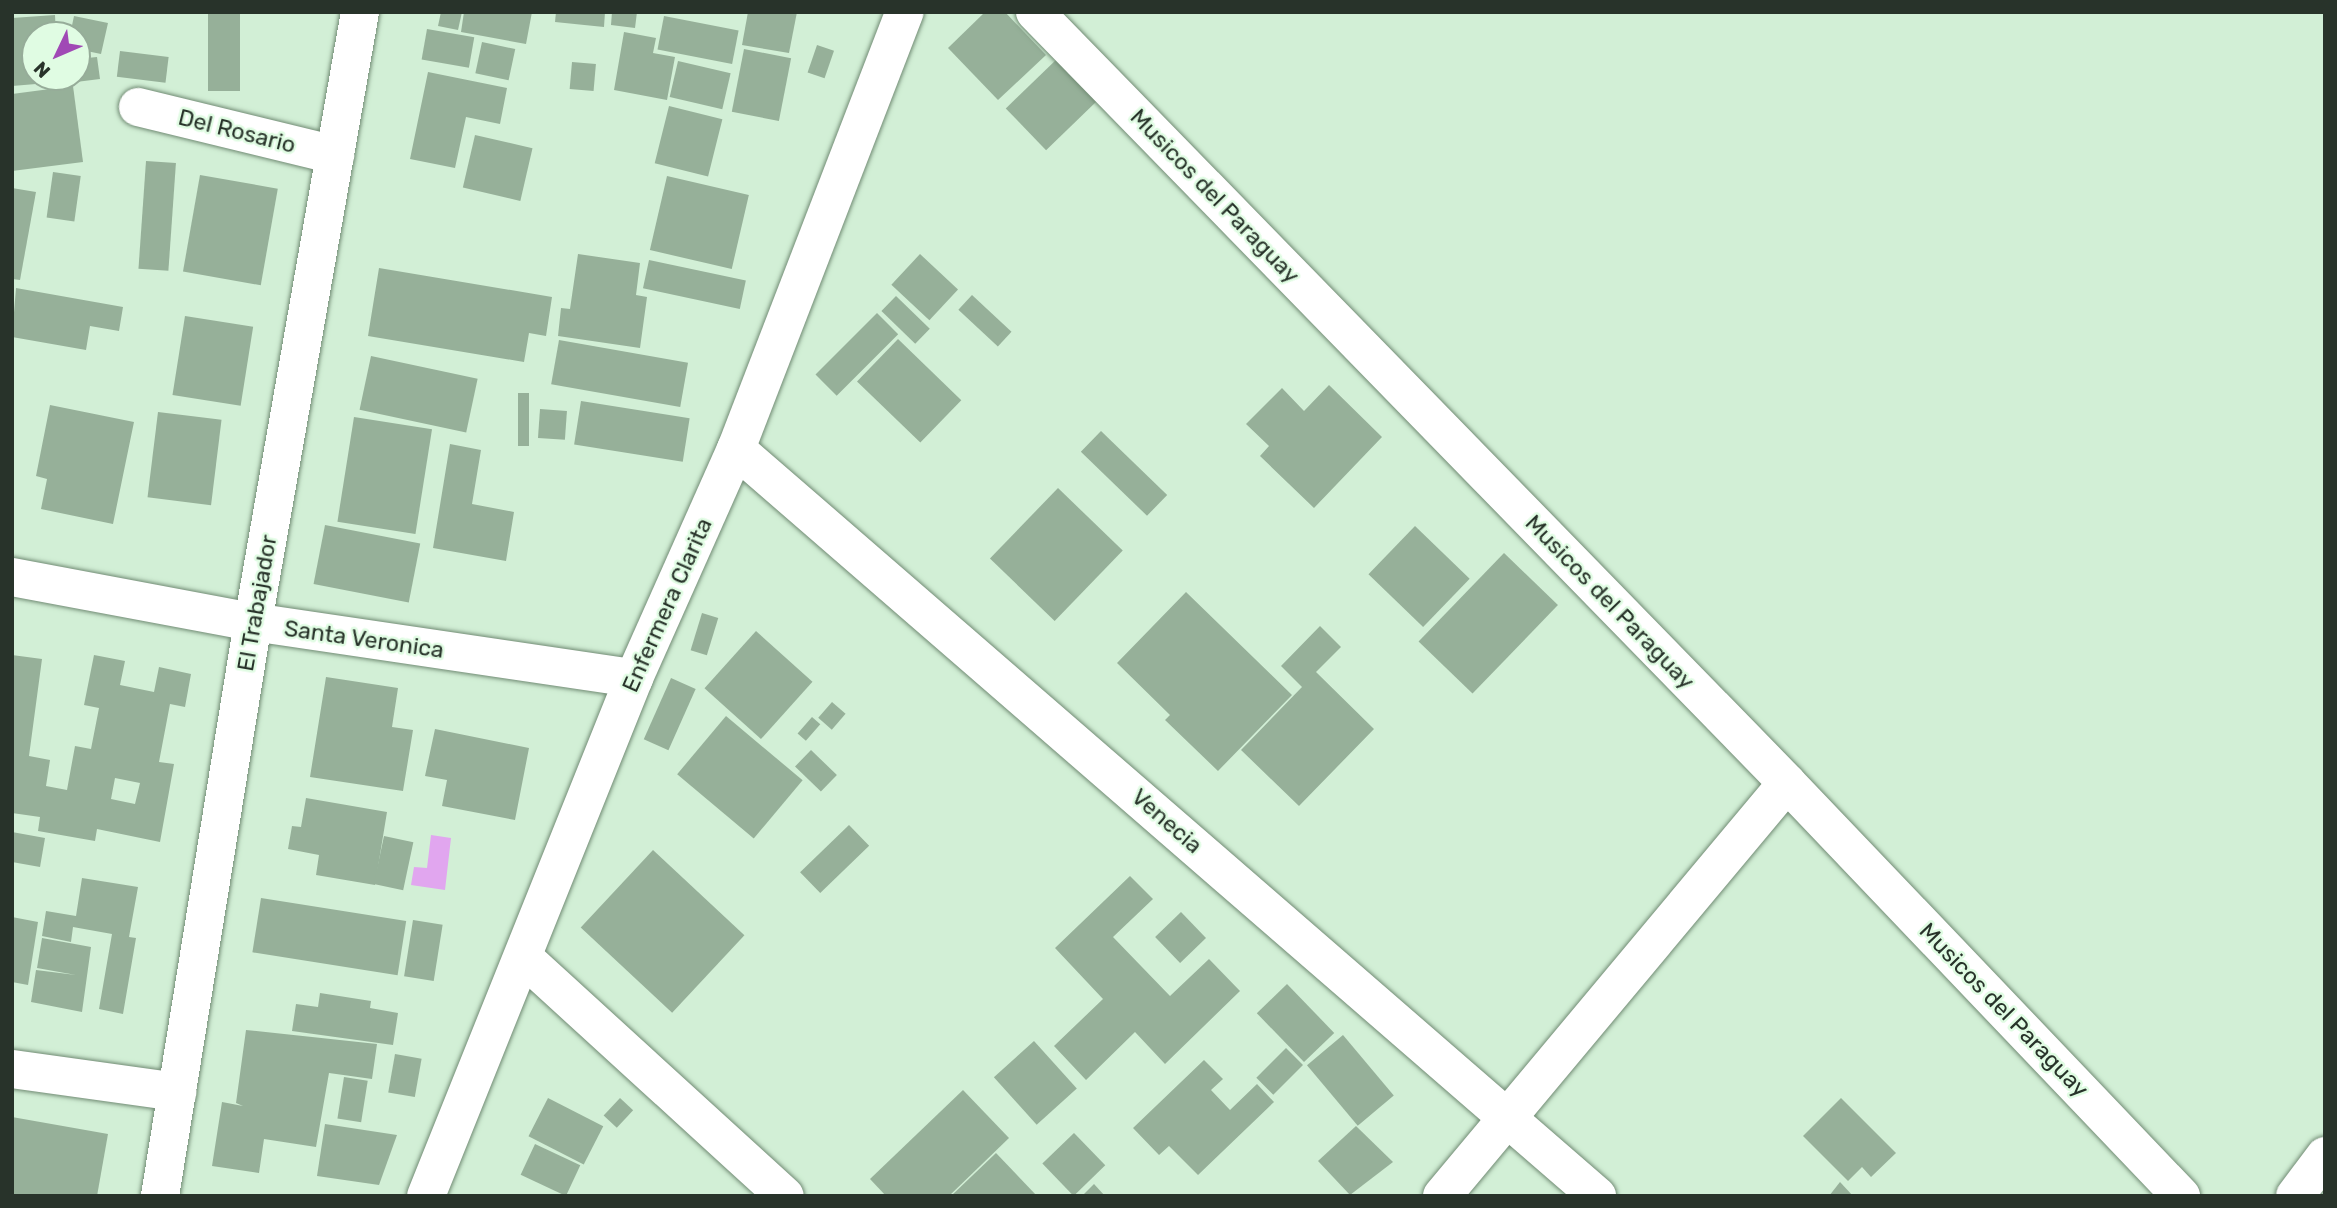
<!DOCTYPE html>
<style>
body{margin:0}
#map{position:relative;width:2337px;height:1208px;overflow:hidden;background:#d2efd6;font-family:Rubik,sans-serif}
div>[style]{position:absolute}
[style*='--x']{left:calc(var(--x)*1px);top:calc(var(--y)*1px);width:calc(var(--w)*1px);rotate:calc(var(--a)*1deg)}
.water>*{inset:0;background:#e1a6ef}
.building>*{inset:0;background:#96b099;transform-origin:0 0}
.roads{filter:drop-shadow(0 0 2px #718b74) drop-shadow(0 0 2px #718b74)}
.minor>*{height:38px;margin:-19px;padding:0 19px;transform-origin:19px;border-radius:19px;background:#fff}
.tertiary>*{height:38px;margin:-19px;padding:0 19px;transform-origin:19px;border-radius:19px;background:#fff}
span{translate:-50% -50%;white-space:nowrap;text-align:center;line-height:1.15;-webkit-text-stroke:5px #e0fce3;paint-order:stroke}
.street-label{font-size:23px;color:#28332a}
.frame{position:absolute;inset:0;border:14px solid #28332a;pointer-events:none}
.north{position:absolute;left:21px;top:21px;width:70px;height:70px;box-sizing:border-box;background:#e0fce3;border:2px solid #96ac99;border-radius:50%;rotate:226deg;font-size:19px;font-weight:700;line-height:28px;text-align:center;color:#28332a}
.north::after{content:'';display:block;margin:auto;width:24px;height:32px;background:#a049b5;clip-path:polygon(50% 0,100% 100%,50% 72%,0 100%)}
</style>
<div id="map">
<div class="water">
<i style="clip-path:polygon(431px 835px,451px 838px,445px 890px,411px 885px,414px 867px,427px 868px)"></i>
</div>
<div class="building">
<i style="left:208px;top:12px;width:32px;height:79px"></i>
<i style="clip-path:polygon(441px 12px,462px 12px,458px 30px,438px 26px)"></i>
<i style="clip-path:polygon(464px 12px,532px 12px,526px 44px,461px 32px)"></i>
<i style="clip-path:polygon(556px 12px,605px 12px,604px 27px,555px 22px)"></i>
<i style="clip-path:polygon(612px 12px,637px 12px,635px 28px,611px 25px)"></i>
<i style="clip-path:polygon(748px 12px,797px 12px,789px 53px,742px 45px)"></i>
<i style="clip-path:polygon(985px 12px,1005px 12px,1046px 55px,998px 100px,948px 48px)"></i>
<i style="clip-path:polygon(55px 15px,56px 35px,35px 35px,35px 77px,60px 77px,60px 82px,12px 86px,12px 18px)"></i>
<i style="clip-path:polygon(74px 16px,108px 23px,101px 54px,77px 49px,77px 35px,70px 35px)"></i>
<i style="left:664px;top:16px;width:76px;height:34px;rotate:11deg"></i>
<i style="left:427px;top:29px;width:48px;height:31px;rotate:10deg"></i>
<i style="clip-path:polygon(624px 32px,656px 38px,653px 53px,675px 57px,667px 100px,614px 90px)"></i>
<i style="left:482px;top:42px;width:34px;height:32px;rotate:12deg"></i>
<i style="left:817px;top:45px;width:18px;height:29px;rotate:19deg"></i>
<i style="left:744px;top:49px;width:48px;height:64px;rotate:11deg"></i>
<i style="left:120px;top:51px;width:49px;height:26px;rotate:7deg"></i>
<i style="clip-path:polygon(97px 57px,100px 79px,68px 83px,67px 77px,77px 77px,77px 59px)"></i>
<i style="left:1059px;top:57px;width:58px;height:74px;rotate:46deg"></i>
<i style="left:678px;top:61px;width:54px;height:37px;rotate:13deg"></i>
<i style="left:572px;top:62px;width:24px;height:27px;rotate:5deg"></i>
<i style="clip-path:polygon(428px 72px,507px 88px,500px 124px,466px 117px,455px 168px,410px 159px)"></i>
<i style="clip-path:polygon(73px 86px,83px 162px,12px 171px,12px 94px)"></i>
<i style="left:669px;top:106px;width:55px;height:59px;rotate:14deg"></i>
<i style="left:475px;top:135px;width:59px;height:54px;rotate:13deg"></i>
<i style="left:146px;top:161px;width:30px;height:108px;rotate:4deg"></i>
<i style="left:53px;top:172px;width:28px;height:46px;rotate:8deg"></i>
<i style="left:200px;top:175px;width:79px;height:98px;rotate:10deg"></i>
<i style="left:667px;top:176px;width:84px;height:76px;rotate:13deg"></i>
<i style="clip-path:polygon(12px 188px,36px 192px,20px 280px,12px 279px)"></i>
<i style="clip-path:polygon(578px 254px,640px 263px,636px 295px,647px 297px,640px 348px,558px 336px,561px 308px,570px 309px)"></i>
<i style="left:920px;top:254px;width:52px;height:42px;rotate:43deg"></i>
<i style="left:649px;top:260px;width:99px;height:29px;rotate:12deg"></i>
<i style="clip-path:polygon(379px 268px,552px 297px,546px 336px,529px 333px,524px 362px,368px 336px)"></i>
<i style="clip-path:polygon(16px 288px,123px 307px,119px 331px,90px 326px,86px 350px,12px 337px)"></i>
<i style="left:972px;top:295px;width:54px;height:20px;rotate:43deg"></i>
<i style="left:896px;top:296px;width:47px;height:21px;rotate:44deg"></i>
<i style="left:877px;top:313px;width:30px;height:87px;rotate:45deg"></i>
<i style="left:185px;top:316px;width:69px;height:80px;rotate:9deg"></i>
<i style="left:898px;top:339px;width:88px;height:59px;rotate:44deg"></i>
<i style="left:559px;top:340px;width:131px;height:45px;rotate:10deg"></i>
<i style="left:371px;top:356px;width:109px;height:55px;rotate:12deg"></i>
<i style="clip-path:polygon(1329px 385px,1382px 437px,1314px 508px,1260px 456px,1269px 446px,1246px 424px,1282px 388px,1304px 411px)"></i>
<i style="left:518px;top:393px;width:11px;height:53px"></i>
<i style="left:581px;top:401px;width:110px;height:44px;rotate:9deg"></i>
<i style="clip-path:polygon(50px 405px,134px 422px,113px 524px,41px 509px,47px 479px,36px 476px)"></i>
<i style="left:540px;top:409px;width:27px;height:29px;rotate:4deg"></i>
<i style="left:158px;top:412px;width:64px;height:86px;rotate:7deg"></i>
<i style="left:354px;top:417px;width:79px;height:106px;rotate:9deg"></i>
<i style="left:1101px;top:431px;width:92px;height:29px;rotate:44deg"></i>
<i style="clip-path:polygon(450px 444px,481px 450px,472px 504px,514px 512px,506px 561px,433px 548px)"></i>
<i style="left:1058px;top:488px;width:90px;height:98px;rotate:44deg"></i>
<i style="left:325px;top:525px;width:97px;height:60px;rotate:11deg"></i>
<i style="left:1415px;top:526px;width:76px;height:67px;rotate:44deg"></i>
<i style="left:1504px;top:553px;width:75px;height:123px;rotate:44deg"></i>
<i style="clip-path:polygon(1186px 592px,1292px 695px,1218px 771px,1165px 720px,1170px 715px,1117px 663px)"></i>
<i style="left:702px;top:613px;width:17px;height:39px;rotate:17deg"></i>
<i style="clip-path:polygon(1320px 626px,1341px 647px,1316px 672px,1374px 729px,1299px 806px,1241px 750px,1302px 687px,1281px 666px)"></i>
<i style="left:756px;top:631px;width:76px;height:77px;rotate:42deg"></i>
<i style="clip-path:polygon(evenodd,12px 655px,42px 659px,29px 756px,50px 760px,46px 786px,67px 790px,75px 746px,91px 749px,99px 708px,84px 705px,94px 655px,125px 661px,120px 685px,154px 692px,159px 667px,191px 674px,185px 707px,170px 704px,159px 762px,174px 764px,160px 842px,97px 829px,95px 841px,38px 831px,40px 817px,12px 813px,12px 655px,115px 778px,140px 783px,135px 804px,111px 799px,115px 778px)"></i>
<i style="clip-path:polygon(326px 677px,398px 688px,392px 727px,413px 730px,403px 791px,310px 777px)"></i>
<i style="left:671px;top:678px;width:27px;height:67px;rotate:24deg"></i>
<i style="left:832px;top:702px;width:18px;height:21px;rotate:41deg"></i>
<i style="left:726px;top:716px;width:100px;height:76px;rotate:40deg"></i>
<i style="left:812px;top:717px;width:11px;height:22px;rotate:41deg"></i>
<i style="clip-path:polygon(435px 729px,529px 748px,515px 820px,442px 806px,447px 780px,425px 776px)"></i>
<i style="left:811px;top:750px;width:36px;height:23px;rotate:44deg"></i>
<i style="clip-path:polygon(306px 798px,387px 812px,375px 885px,316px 875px,319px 855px,288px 849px,292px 826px,301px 827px)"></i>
<i style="left:849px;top:825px;width:29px;height:68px;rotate:46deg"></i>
<i style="clip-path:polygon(12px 832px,45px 838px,40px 867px,12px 862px)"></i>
<i style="left:384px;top:836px;width:30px;height:49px;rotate:12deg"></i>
<i style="left:653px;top:850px;width:125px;height:106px;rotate:43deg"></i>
<i style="clip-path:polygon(1130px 876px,1153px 899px,1113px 937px,1170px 996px,1209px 959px,1240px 991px,1165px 1064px,1135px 1032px,1086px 1080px,1054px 1046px,1103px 999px,1055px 948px)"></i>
<i style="clip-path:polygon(82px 878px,138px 887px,129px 937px,136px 938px,123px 1014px,99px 1009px,112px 934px,73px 927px,71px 942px,42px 936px,46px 911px,76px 916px)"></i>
<i style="left:261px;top:898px;width:147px;height:55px;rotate:9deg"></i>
<i style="left:1181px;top:912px;width:36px;height:36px;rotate:46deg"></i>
<i style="clip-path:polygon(12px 917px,38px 922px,28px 985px,12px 982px)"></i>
<i style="left:413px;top:920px;width:30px;height:57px;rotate:9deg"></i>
<i style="clip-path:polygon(42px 938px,91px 947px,82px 1012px,31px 1002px,36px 970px,76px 975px,37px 968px)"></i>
<i style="left:1287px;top:984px;width:68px;height:42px;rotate:46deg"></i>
<i style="clip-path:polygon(320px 993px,371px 1001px,370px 1008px,398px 1013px,393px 1045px,292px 1031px,296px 1004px,318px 1007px)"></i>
<i style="clip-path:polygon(246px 1030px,377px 1044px,372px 1079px,329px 1073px,316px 1147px,264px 1139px,259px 1173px,212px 1166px,222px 1102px,243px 1106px,236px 1103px)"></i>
<i style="left:1343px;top:1035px;width:79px;height:47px;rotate:50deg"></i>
<i style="left:1034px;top:1041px;width:64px;height:54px;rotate:48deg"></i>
<i style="left:1286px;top:1048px;width:24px;height:42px;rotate:45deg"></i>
<i style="left:395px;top:1054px;width:27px;height:39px;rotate:10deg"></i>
<i style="clip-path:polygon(1204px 1060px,1223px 1079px,1211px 1090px,1230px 1110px,1257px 1084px,1274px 1102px,1198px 1175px,1169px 1146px,1159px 1155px,1133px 1128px)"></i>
<i style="left:344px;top:1077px;width:24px;height:42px;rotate:9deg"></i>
<i style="clip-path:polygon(963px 1090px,1009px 1138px,949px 1196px,886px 1196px,870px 1179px)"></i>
<i style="left:548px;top:1098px;width:62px;height:43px;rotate:27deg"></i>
<i style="left:620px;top:1098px;width:18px;height:24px;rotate:43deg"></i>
<i style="clip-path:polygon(1841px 1098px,1896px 1153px,1871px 1177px,1862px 1167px,1848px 1181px,1803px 1136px)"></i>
<i style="clip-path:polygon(12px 1117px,108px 1134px,97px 1196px,12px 1196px)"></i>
<i style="clip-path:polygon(325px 1124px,397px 1135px,379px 1185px,317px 1176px)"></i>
<i style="clip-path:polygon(1356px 1126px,1393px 1162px,1350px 1195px,1318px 1161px)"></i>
<i style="left:1074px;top:1133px;width:45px;height:44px;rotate:46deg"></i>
<i style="left:535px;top:1144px;width:50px;height:34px;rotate:25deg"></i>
<i style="clip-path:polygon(996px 1153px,1037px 1196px,951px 1196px)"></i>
<i style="clip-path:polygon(1840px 1182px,1853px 1196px,1829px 1196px)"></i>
<i style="clip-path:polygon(1094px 1184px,1105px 1196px,1082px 1196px)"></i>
</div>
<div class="roads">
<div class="minor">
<i style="--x:1035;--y:12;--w:1077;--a:45.71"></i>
<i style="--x:1787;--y:783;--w:571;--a:46.35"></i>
<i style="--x:138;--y:107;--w:203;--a:13.7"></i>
<i style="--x:736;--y:449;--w:1140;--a:40.94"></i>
<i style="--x:12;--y:577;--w:245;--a:10.6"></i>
<i style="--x:253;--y:622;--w:385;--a:8.4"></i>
<i style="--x:524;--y:958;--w:353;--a:42.4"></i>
<i style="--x:12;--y:1069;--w:167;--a:7.9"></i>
<i style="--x:160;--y:1196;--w:581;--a:-80.8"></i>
<i style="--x:253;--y:622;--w:619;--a:-80.05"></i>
<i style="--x:426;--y:1196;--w:558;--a:-68.12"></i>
<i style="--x:634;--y:678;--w:251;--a:-66"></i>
<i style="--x:736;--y:449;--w:469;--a:-68.9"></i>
<i style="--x:1442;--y:1196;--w:538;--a:-50.13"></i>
</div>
<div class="tertiary">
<i style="--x:2295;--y:1196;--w:50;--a:-53.1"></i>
</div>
</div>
<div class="street-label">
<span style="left:237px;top:131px;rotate:14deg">Del Rosario</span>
<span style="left:1215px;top:196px;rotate:46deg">Musicos del Paraguay</span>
<span style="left:1610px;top:602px;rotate:46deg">Musicos del Paraguay</span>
<span style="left:257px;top:603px;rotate:-80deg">El Trabajador</span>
<span style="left:667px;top:605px;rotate:-66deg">Enfermera Clarita</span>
<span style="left:364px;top:639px;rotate:8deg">Santa Veronica</span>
<span style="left:1167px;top:821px;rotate:41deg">Venecia</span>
<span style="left:2004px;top:1010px;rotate:46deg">Musicos del Paraguay</span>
</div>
<div class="frame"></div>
<div class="north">N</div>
</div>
